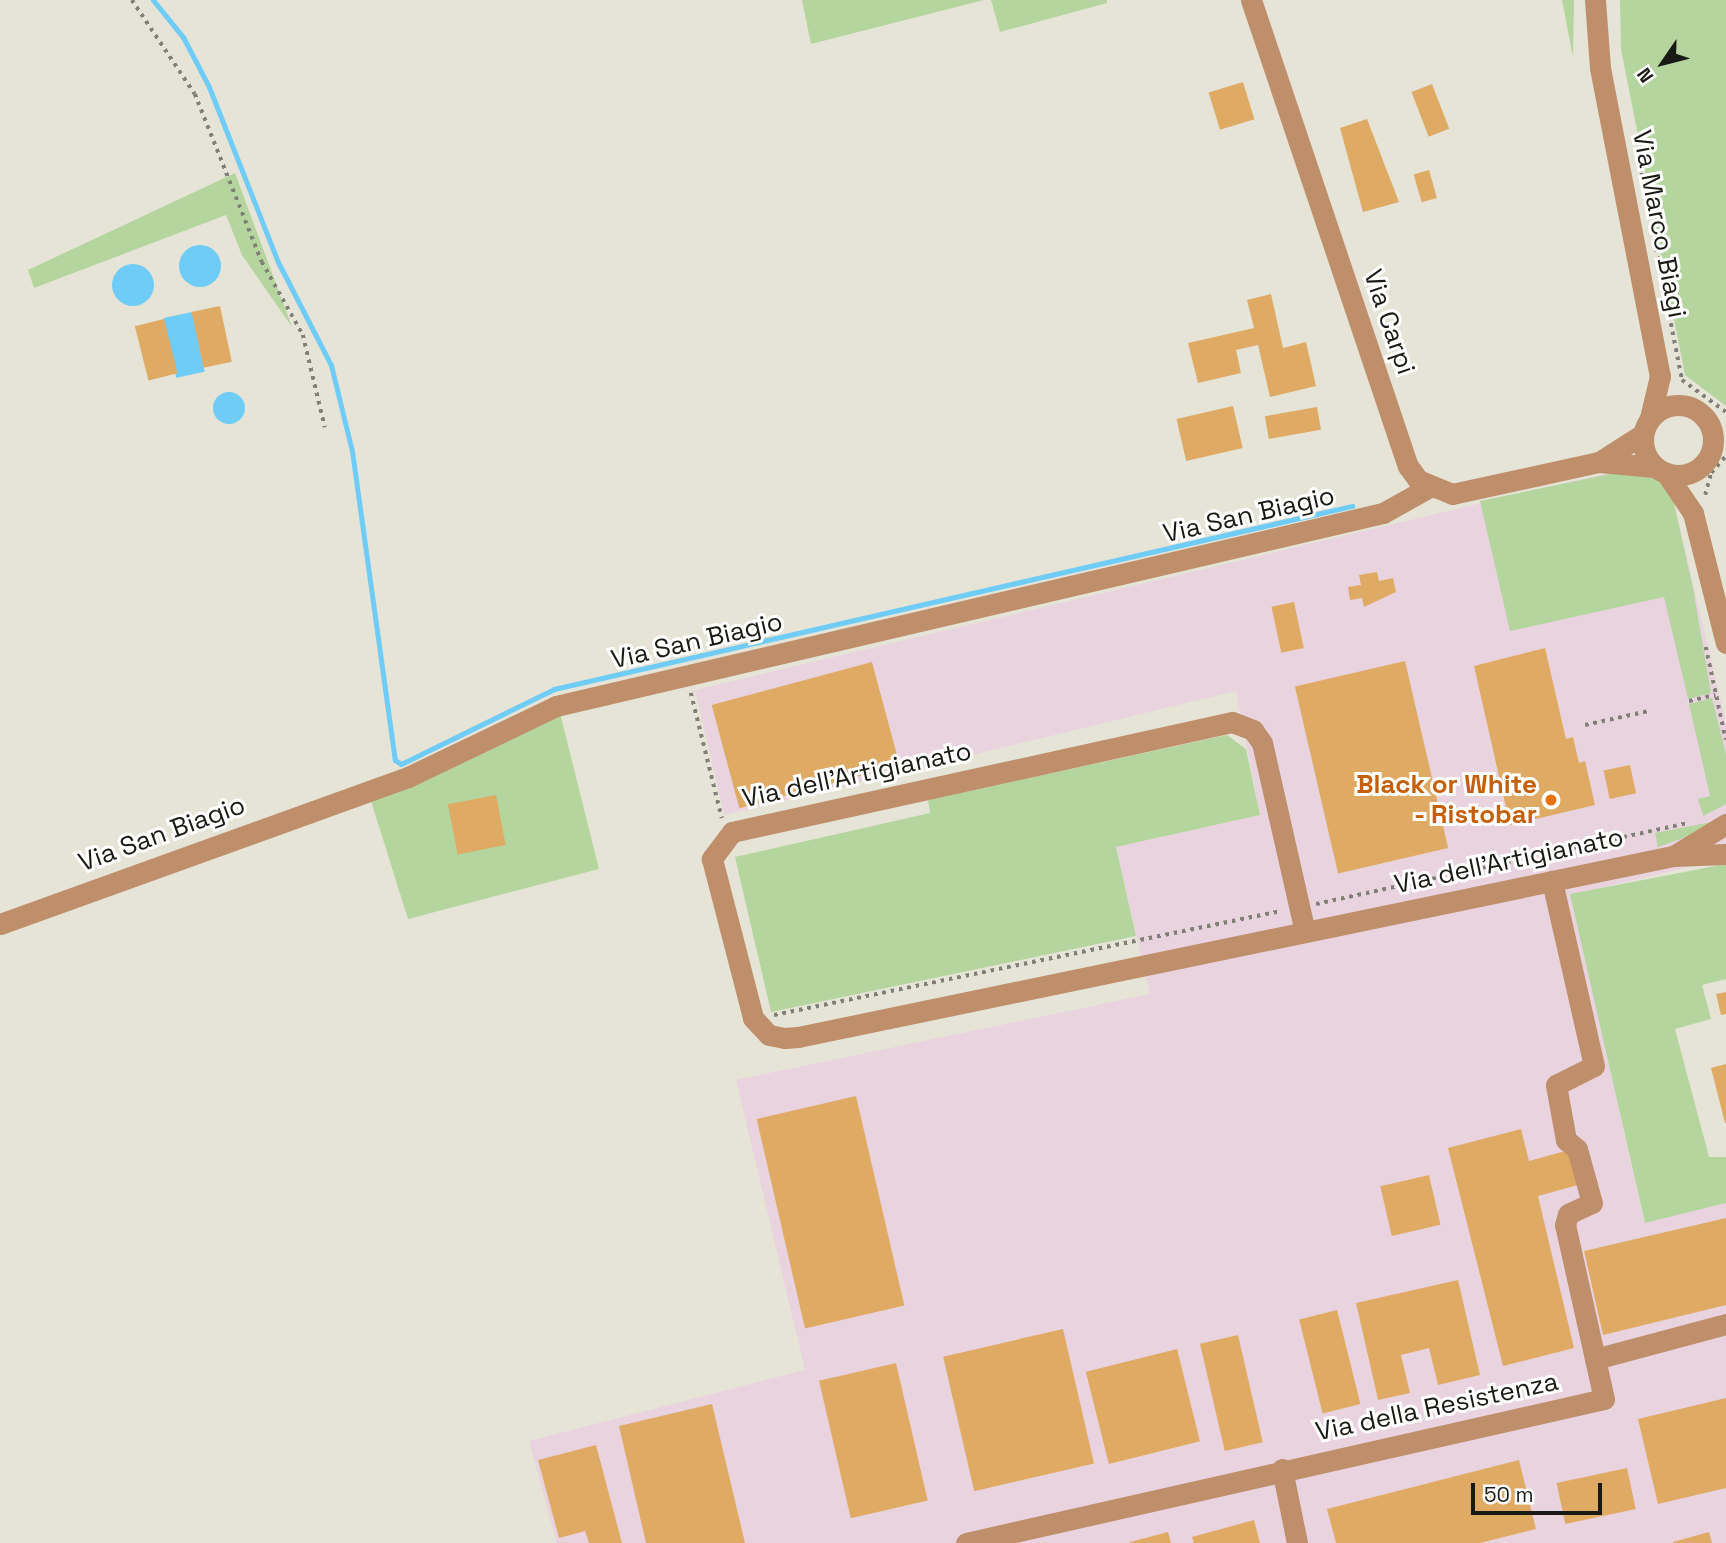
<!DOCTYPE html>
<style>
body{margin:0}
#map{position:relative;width:1726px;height:1543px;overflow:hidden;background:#e6e4d7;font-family:"Space Grotesk",sans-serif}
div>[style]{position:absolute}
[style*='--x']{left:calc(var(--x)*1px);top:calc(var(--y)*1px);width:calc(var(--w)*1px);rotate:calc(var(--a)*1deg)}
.industrial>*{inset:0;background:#e9d3df}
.green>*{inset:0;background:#b5d59e}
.water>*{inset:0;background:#6eccf7;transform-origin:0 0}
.round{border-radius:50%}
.stream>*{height:5px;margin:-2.5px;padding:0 2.5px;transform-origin:2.5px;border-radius:2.5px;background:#6eccf7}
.building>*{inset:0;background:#dfab64;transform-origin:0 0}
.path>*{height:3.5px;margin-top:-1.75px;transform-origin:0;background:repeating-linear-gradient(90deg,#818077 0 3.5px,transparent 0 8.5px)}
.minor>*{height:21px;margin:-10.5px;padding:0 10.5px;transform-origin:10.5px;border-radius:10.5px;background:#bf8f6c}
.minor>.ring{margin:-10.5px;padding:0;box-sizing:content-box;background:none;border:21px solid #bf8f6c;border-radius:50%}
.dots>*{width:19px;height:19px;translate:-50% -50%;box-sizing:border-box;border:4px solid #fff;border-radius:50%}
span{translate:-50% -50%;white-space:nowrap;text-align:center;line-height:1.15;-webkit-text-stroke:6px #fff;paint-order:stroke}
.street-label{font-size:26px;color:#1a1a15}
.food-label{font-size:26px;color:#c56008;font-weight:700}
.right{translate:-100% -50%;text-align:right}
.north{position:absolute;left:1628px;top:28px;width:70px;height:70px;-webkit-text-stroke:5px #fff;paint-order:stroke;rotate:235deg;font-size:19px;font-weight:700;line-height:28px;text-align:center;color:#1a1a15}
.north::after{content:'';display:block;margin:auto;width:24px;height:32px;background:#1a1a15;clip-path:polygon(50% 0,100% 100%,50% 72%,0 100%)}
.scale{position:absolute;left:1471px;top:1483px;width:131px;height:32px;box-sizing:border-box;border:4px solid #1a1a15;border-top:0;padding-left:9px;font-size:21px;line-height:24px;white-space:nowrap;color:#1a1a15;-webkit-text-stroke:5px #fff;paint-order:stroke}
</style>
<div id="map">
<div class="industrial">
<i style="clip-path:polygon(1625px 469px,1671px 490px,1726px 724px,1726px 858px,1571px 895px,1644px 1222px,1726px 1203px,1726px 1543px,557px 1543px,529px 1441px,805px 1370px,736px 1080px,1150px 994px,1116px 847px,1260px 815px,1236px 691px,724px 815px,695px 690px)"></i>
</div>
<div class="green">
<i style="clip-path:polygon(802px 0,984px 0,811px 44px)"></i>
<i style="clip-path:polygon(991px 0,1107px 0,1107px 3px,1000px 32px)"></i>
<i style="clip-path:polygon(1562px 0,1574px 0,1573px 57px)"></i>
<i style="clip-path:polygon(1620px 0,1726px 0,1726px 406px,1685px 375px,1621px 49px)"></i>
<i style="clip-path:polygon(235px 173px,292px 327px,242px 255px,226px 215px,34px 288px,28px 270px)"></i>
<i style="clip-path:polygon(1639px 468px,1671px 490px,1693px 588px,1711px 693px,1688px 699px,1664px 597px,1510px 631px,1480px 501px)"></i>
<i style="clip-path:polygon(1712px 698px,1726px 754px,1726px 804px,1703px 816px,1698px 799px,1710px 796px,1689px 704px)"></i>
<i style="clip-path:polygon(560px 713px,599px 869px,408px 919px,371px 801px)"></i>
<i style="clip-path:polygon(1227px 735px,1246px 749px,1260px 815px,1116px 847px,1136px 936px,771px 1012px,735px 857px,930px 813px,928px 800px)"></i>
<i style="clip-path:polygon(1722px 820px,1692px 835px,1658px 847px,1655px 833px)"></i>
<i style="clip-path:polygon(1726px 864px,1726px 979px,1702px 985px,1711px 1019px,1675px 1029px,1709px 1157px,1726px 1157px,1726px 1203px,1645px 1223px,1570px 894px)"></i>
</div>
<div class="water">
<i class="round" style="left:179px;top:245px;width:42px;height:42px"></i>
<i class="round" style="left:112px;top:264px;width:42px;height:42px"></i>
<i style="left:192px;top:312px;width:61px;height:29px;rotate:78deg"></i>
<i class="round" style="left:213px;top:392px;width:32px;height:32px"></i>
</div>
<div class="stream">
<i style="--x:153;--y:0;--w:48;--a:51"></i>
<i style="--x:183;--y:37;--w:56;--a:62.5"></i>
<i style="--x:209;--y:87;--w:188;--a:68.5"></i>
<i style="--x:278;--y:262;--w:116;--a:62.8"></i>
<i style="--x:331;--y:365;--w:89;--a:76.3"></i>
<i style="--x:352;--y:451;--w:312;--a:82.1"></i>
<i style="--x:395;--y:760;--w:7;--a:34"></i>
<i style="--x:401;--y:764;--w:170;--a:-26.1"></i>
<i style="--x:554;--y:689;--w:819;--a:-12.92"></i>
</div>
<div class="building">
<i style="left:1243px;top:82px;width:39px;height:36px;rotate:73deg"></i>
<i style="left:1432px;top:84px;width:48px;height:22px;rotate:69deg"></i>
<i style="clip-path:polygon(1367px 119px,1399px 202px,1363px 212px,1340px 128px)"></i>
<i style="left:1429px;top:170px;width:29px;height:16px;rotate:74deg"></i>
<i style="clip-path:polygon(1271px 294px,1283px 348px,1306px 342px,1316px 386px,1270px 397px,1258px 345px,1236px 350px,1241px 373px,1198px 383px,1188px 343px,1254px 328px,1247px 300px)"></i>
<i style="left:220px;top:306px;width:57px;height:29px;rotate:78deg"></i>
<i style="left:164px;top:319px;width:56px;height:30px;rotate:76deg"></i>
<i style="left:1233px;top:406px;width:43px;height:58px;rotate:77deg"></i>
<i style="left:1317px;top:407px;width:23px;height:53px;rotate:80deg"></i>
<i style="clip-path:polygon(1377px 572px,1379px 581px,1393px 578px,1396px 592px,1364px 607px,1362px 598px,1350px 600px,1348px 587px,1361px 585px,1359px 575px)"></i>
<i style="left:1294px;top:602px;width:47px;height:23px;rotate:78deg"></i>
<i style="clip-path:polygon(1545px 648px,1566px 739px,1573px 737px,1579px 763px,1585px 761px,1595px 805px,1510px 825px,1474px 666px)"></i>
<i style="left:1405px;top:661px;width:192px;height:113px;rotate:77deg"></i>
<i style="left:872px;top:662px;width:107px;height:166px;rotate:75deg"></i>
<i style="left:1630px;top:765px;width:29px;height:27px;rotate:78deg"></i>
<i style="left:496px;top:795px;width:51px;height:49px;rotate:79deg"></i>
<i style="clip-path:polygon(1726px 992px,1726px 1014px,1721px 1015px,1716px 994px)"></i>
<i style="clip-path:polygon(1726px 1064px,1726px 1123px,1725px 1123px,1711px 1068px)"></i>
<i style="left:856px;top:1096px;width:215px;height:102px;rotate:77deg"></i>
<i style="clip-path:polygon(1521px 1129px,1529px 1161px,1569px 1150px,1578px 1185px,1538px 1196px,1574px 1348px,1503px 1366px,1448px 1148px)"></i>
<i style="left:1429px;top:1175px;width:51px;height:50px;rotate:77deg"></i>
<i style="clip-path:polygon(1726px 1218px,1726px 1305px,1603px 1335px,1584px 1251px)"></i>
<i style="clip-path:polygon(1458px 1280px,1480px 1375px,1438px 1385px,1429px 1348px,1401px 1355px,1410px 1393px,1378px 1400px,1356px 1303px)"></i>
<i style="left:1337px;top:1310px;width:97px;height:39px;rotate:76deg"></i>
<i style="left:1063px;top:1329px;width:138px;height:123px;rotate:77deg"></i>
<i style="left:1238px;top:1335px;width:110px;height:39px;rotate:77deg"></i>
<i style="left:1177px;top:1349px;width:95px;height:94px;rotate:76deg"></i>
<i style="left:896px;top:1363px;width:141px;height:79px;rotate:77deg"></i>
<i style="clip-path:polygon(1726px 1398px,1726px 1488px,1658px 1504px,1638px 1419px)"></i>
<i style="clip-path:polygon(712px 1404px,745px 1543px,646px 1543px,619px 1426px)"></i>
<i style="clip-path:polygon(596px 1445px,622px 1543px,589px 1543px,585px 1531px,559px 1538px,538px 1460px)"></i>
<i style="clip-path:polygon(1519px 1460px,1536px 1529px,1480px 1543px,1336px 1543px,1327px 1509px)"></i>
<i style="left:1627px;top:1468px;width:42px;height:72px;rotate:78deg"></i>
<i style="clip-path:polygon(1254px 1520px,1260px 1543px,1194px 1543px,1192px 1537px)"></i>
<i style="clip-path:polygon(1168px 1532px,1171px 1543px,1130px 1543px,1130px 1542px)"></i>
<i style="clip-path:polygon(1709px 1532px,1712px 1543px,1673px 1543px,1673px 1542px)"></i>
</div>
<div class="path">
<i style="--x:132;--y:0;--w:113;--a:56.2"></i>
<i style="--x:195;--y:94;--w:181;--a:68.3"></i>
<i style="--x:262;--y:262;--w:84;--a:60.7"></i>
<i style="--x:303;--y:335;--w:95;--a:76.6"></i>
<i style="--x:1640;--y:165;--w:219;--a:78.9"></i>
<i style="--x:1682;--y:380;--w:54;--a:36"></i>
<i style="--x:1705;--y:495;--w:23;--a:-75"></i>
<i style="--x:1711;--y:473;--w:23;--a:-49"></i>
<i style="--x:1706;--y:647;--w:95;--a:77.9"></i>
<i style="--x:691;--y:693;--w:129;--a:76.1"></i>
<i style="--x:1689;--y:701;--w:27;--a:-13"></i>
<i style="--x:1585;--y:725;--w:65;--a:-12.5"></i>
<i style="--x:1316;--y:904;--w:381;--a:-12.3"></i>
<i style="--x:774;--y:1015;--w:518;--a:-11.59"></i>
</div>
<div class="minor">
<i style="--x:1251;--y:0;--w:492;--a:71.4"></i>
<i style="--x:1408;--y:466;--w:17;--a:54"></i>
<i style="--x:1418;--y:480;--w:37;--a:22"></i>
<i style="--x:1452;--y:494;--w:150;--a:-12.3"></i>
<i style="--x:1599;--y:462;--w:56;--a:5.1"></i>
<i style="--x:1595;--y:0;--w:68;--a:85.8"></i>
<i style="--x:1600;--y:68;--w:314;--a:79"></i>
<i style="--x:1660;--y:376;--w:43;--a:103.4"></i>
<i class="ring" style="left:1643px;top:405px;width:49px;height:49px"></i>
<i style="--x:1599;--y:462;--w:52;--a:-32.5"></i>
<i style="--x:1666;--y:473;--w:48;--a:56"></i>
<i style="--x:1693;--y:513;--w:134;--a:75.8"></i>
<i style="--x:1675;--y:855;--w:60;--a:-31.3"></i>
<i style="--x:0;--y:924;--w:434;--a:-19.8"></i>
<i style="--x:408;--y:777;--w:164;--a:-25.6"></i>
<i style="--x:556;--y:706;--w:849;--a:-13.14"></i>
<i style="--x:1383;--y:513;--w:51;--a:-29.1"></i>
<i style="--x:1305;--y:932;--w:194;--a:-102.8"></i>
<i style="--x:1262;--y:743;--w:16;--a:-125"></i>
<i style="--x:1253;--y:730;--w:22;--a:-159"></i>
<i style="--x:1232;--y:722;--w:512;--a:167.59"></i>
<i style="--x:732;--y:832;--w:34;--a:127"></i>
<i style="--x:712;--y:859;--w:164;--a:75.5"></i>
<i style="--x:753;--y:1018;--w:23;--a:47"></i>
<i style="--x:769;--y:1035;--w:16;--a:11"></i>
<i style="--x:785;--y:1038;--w:13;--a:-4"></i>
<i style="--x:798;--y:1037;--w:894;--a:-11.69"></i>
<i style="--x:1673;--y:856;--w:53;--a:-2.2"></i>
<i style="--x:1595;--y:1359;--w:136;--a:-15"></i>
<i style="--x:1282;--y:1469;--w:76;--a:78.5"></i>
<i style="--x:966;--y:1543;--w:654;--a:-12.72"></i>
<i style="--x:1604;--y:1399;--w:178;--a:-102.6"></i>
<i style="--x:1565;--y:1225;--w:11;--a:-75"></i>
<i style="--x:1568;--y:1214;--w:26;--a:-25"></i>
<i style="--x:1592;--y:1203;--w:56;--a:-105.5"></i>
<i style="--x:1577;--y:1149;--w:14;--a:-141"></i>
<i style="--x:1566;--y:1140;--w:56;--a:-100.3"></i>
<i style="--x:1556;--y:1085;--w:42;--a:-26.6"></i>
<i style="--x:1594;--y:1066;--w:190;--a:-102.8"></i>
</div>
<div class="dots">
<i style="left:1551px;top:800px;background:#e8710a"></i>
</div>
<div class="street-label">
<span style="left:1659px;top:224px;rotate:79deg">Via Marco Biagi</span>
<span style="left:1389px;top:322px;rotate:71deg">Via Carpi</span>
<span style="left:1249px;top:515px;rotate:-13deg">Via San Biagio</span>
<span style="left:697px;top:641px;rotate:-13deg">Via San Biagio</span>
<span style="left:857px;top:775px;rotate:-12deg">Via dell'Artigianato</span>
<span style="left:162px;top:834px;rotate:-20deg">Via San Biagio</span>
<span style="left:1509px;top:861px;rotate:-12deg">Via dell'Artigianato</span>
<span style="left:1437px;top:1407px;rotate:-12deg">Via della Resistenza</span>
</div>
<div class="food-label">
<span class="right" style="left:1537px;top:800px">Black or White<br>- Ristobar</span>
</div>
<div class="north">N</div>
<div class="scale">50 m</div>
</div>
